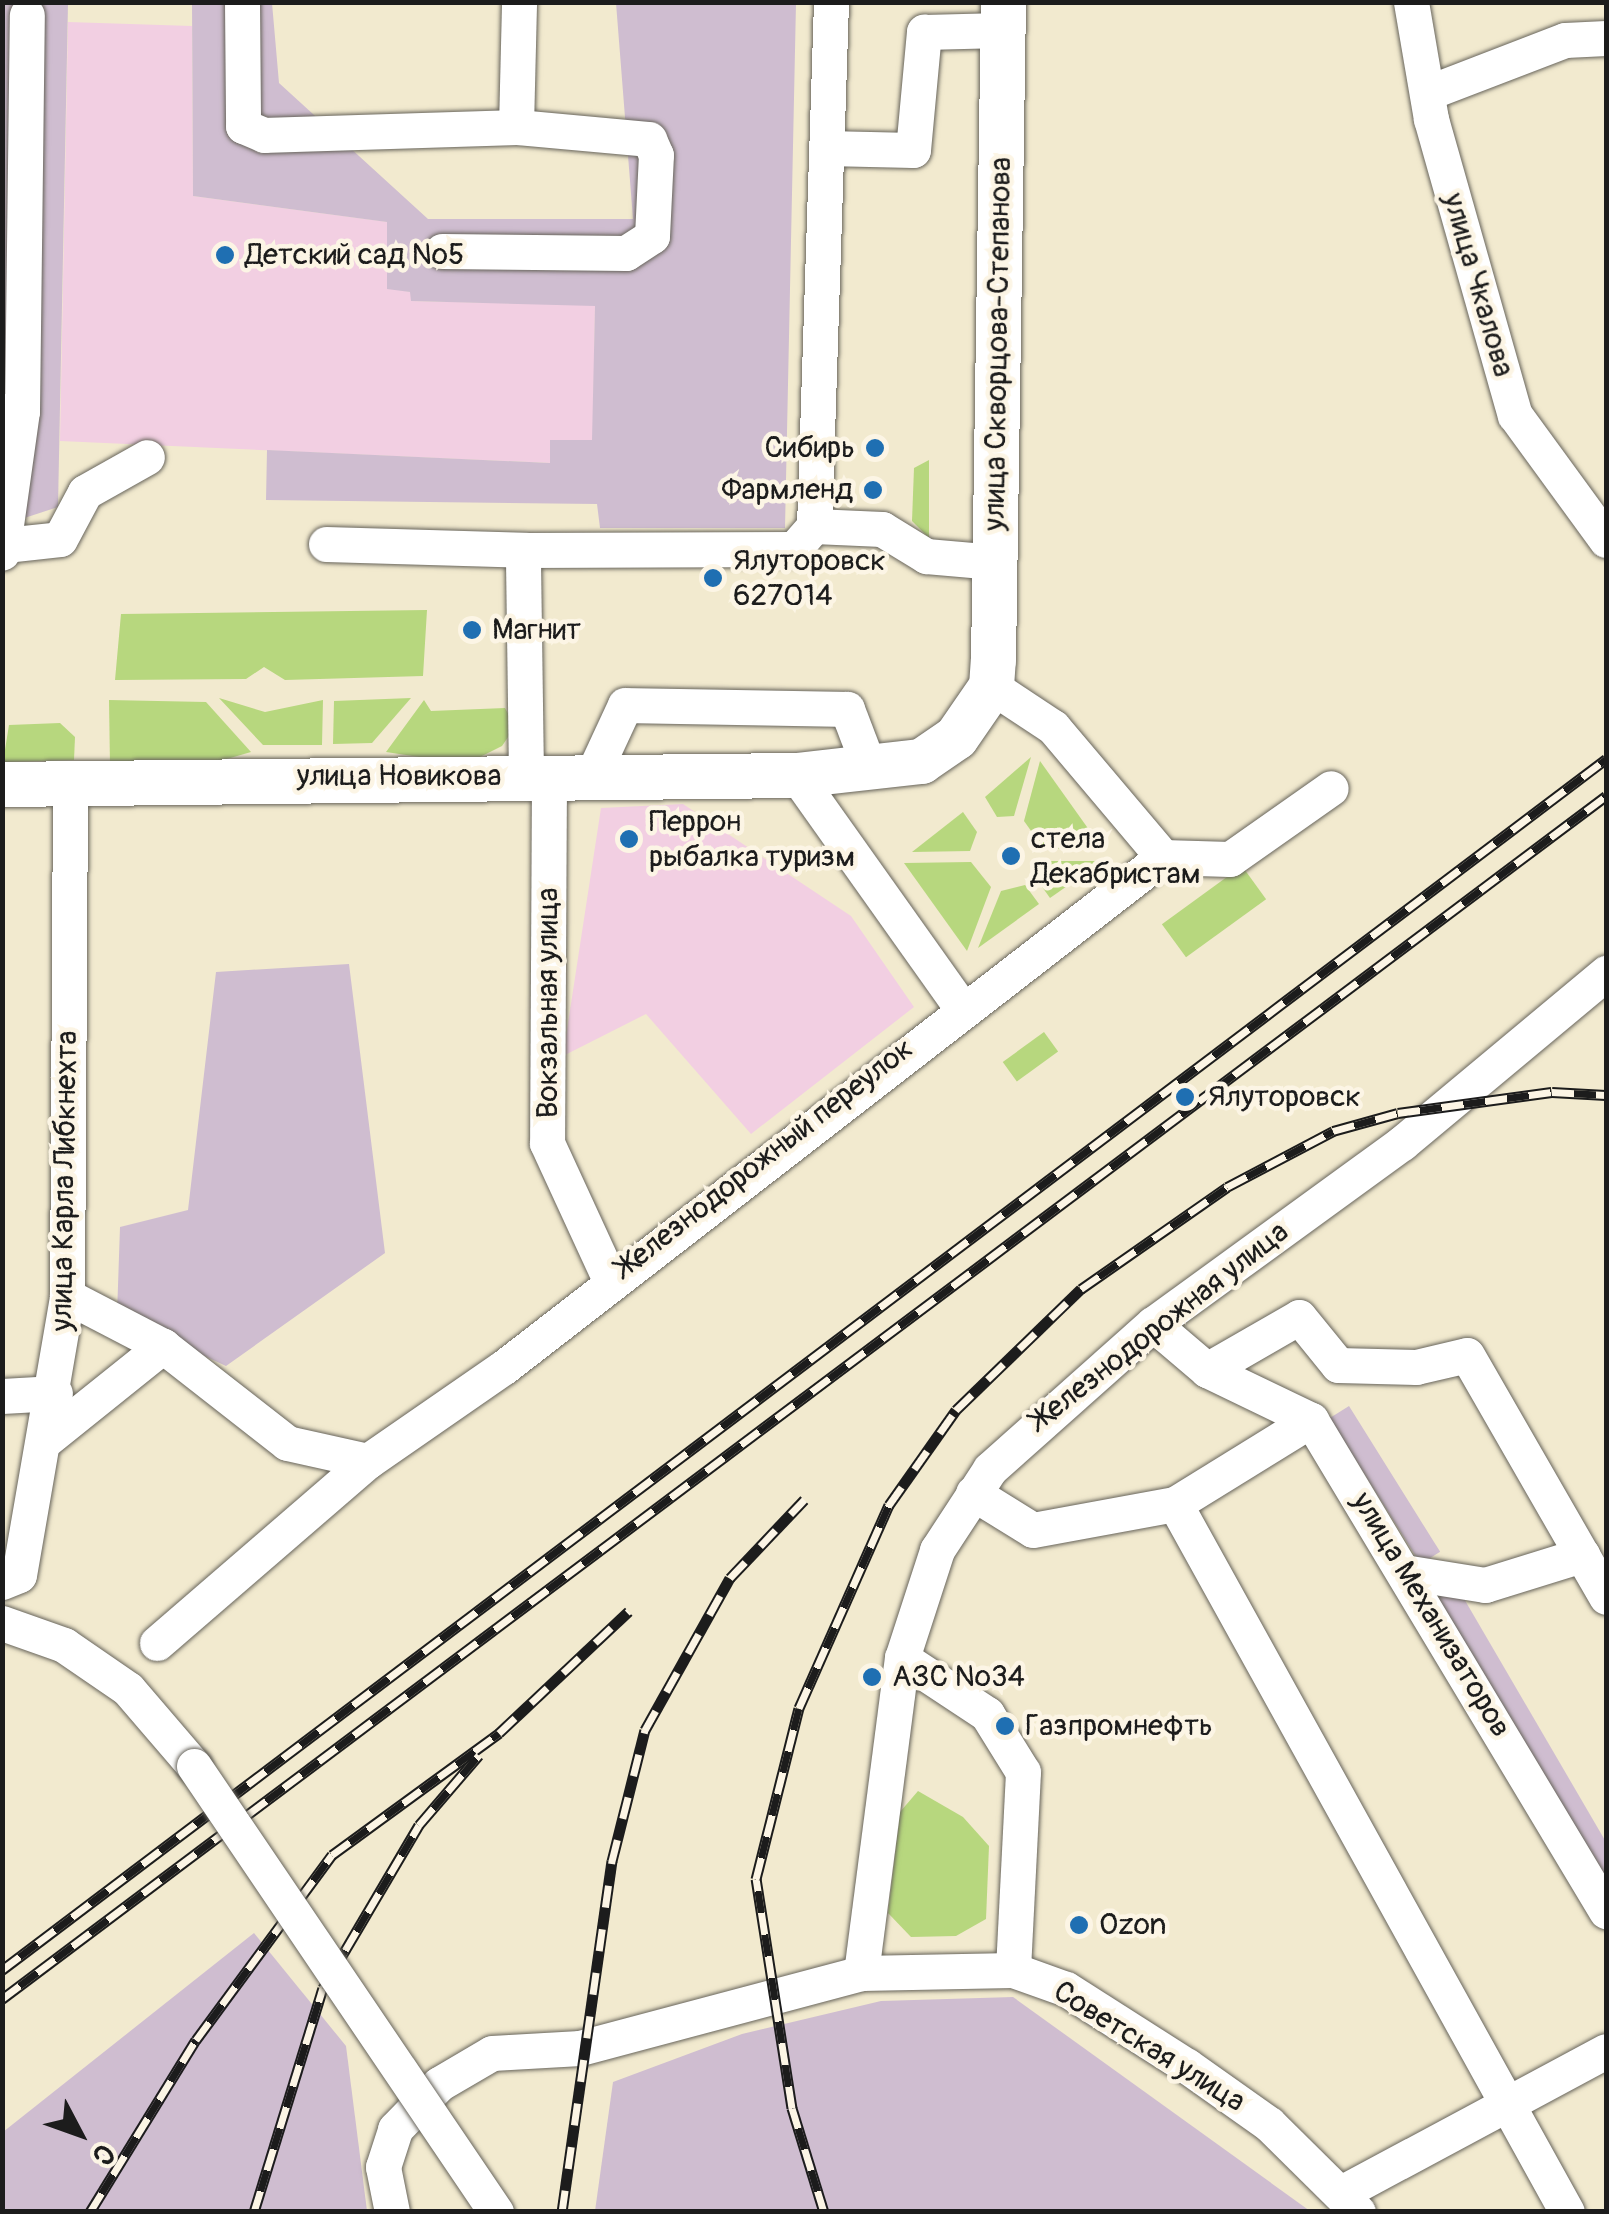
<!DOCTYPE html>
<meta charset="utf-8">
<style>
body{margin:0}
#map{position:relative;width:1609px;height:2214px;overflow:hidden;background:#f2eacf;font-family:Pangolin,sans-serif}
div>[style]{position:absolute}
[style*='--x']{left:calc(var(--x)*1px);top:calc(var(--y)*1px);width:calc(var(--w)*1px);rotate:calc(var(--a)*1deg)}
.built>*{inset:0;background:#f2cfe2}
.industrial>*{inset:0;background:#cfbdd0;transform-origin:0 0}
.green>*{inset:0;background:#b7d77e;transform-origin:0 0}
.roads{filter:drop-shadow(0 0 2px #67645b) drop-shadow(0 0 2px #67645b)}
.minor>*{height:35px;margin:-17.5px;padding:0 17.5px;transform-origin:17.5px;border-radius:17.5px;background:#fff}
.major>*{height:45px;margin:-22.5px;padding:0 22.5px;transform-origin:22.5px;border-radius:22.5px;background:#fff}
.rail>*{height:11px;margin-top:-5.5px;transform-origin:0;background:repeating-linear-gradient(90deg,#fcf5e5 0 22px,#1c1c1c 0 44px);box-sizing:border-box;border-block:2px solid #1c1c1c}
.bridges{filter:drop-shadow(0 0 2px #67645b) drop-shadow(0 0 2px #67645b)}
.minor-bridge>*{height:35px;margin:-17.5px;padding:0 17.5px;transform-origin:17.5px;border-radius:17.5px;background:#fff}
.dots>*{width:28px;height:28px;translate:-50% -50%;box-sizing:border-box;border:5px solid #fcf5e5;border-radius:50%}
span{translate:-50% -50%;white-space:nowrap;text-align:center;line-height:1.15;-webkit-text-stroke:9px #fcf5e5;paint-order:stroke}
.poi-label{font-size:30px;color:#1c1c1c}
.left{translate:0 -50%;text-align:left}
.right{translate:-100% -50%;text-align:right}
.street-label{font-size:30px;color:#1c1c1c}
.frame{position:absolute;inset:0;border:5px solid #1c1c1c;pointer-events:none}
.north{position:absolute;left:30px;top:2084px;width:100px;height:100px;-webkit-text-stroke:8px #fcf5e5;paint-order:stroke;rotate:131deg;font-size:28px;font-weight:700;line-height:40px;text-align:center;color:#1c1c1c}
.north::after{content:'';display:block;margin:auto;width:35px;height:45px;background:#1c1c1c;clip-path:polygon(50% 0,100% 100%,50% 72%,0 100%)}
</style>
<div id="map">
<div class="built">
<i style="clip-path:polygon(68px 22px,192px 26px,193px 196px,388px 222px,387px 288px,411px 292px,411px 301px,595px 305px,593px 440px,551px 463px,60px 441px)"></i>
<i style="clip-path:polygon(683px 804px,851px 916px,914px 1007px,751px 1134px,646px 1014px,563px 1056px,601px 808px)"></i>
</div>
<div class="industrial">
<i style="clip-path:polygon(3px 3px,68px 3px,58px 507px,3px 525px)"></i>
<i style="clip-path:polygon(192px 3px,272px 3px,279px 83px,428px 219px,633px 219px,616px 3px,796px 3px,785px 528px,600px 528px,597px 504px,266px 500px,267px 450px,550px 463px,550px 440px,592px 440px,595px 306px,411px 301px,410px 292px,387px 289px,387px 222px,193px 196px)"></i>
<i style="clip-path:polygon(349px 964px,385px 1253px,226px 1366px,117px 1315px,120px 1227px,188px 1210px,216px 972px)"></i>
<i style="left:1349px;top:1406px;width:172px;height:23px;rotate:58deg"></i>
<i style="clip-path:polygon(1456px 1585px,1606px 1842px,1606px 1895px,1432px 1599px)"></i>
<i style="clip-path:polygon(254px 1933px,346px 2046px,367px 2211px,3px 2211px,3px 2132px)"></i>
<i style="clip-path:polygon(1013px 1997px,1310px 2211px,595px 2211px,613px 2082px,742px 2034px,881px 2001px)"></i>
</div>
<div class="green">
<i style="clip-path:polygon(929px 460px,929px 538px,912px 521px,914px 468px)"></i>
<i style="clip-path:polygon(427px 610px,423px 676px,285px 680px,264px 667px,246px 679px,115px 680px,121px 614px)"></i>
<i style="clip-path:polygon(219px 698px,265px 712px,323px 700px,322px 745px,263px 745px)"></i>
<i style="clip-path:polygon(411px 698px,372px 743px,333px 744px,334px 701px)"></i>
<i style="clip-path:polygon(109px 700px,206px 702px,251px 752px,199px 767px,110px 766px)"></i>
<i style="clip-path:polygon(424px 700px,431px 711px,505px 708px,515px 727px,502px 746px,466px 764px,386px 752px)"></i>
<i style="clip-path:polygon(60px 723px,75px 737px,74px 760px,3px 762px,9px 725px)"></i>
<i style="clip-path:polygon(1031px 757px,1014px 816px,997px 817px,985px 797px)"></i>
<i style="clip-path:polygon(1040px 761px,1102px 848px,1044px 849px,1024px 821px)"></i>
<i style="clip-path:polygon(963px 812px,977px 832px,970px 851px,912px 852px)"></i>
<i style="clip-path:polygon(1042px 861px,1103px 861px,1050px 898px,1035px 877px)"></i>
<i style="clip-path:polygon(971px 862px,991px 887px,967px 951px,904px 863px)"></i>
<i style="left:1242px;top:866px;width:41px;height:99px;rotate:54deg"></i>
<i style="clip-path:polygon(1025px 885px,1039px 904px,978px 948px,1001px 891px)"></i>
<i style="left:1044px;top:1032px;width:24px;height:51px;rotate:54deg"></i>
<i style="clip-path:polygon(918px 1791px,963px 1817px,989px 1846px,986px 1919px,956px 1936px,911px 1937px,888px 1913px,900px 1812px)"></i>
</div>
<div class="roads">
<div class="minor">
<i style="--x:242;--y:2;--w:124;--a:89.5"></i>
<i style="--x:243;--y:126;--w:23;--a:23"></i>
<i style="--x:264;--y:135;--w:252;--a:-1.8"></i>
<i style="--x:516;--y:127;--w:125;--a:-88.6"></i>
<i style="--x:1411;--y:2;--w:119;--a:80.3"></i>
<i style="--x:1431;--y:119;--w:308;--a:74.2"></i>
<i style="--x:1515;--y:415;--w:155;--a:53.9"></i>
<i style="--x:1427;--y:93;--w:148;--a:-21"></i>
<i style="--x:1565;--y:40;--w:41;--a:-2.8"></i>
<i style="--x:826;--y:148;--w:87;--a:1.3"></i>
<i style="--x:913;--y:150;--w:119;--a:-84.7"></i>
<i style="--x:924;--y:32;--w:78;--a:-1.5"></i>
<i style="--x:442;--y:251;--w:184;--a:0.6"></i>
<i style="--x:626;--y:253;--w:31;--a:-33"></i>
<i style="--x:652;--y:236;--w:81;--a:-87.2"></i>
<i style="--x:656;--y:155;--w:17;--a:-114"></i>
<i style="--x:649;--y:139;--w:134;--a:-174.8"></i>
<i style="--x:2;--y:411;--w:20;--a:0"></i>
<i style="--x:22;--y:411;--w:143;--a:98"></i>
<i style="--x:22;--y:411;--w:396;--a:-89.3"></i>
<i style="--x:814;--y:526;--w:524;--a:-88.14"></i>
<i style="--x:326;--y:544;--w:197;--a:1.7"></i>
<i style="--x:5;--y:545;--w:55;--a:-6.2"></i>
<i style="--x:60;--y:539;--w:53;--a:-62"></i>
<i style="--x:85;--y:492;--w:71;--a:-29.4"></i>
<i style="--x:991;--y:686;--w:74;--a:33.5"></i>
<i style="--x:1053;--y:727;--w:170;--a:49.8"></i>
<i style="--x:526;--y:775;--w:225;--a:-90.8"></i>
<i style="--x:523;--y:550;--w:271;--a:-0.2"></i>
<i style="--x:794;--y:549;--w:30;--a:-49"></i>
<i style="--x:814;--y:526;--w:68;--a:2.5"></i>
<i style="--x:882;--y:529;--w:52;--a:31.5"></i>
<i style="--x:926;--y:556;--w:69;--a:5"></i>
<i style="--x:549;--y:775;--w:368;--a:90.3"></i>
<i style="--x:547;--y:1143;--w:149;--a:65.3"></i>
<i style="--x:796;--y:775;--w:285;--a:54.6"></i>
<i style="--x:592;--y:776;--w:78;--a:-65.1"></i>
<i style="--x:625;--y:705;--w:222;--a:1"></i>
<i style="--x:847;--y:709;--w:62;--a:69.2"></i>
<i style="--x:1163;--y:857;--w:67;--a:1.7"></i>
<i style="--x:1230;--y:859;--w:123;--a:-35.1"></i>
<i style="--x:67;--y:1296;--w:108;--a:27.5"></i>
<i style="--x:163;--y:1346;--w:157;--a:38"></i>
<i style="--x:287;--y:1443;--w:83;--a:12.5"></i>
<i style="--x:368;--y:1461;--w:165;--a:-34.7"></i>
<i style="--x:504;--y:1367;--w:833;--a:-37.74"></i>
<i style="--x:1153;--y:1324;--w:71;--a:40.4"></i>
<i style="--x:1207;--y:1370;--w:115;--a:25.7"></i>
<i style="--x:1311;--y:1420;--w:573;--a:59"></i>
<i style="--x:1207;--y:1370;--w:106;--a:-29.9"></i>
<i style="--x:1299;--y:1317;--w:62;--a:50.9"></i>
<i style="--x:1338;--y:1365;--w:78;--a:1.5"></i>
<i style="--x:1416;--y:1367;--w:52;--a:-13.2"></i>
<i style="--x:1467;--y:1355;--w:279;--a:60.1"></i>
<i style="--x:2;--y:1396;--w:53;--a:-3.2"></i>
<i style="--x:43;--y:1442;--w:154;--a:-38.7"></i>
<i style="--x:973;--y:1493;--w:70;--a:31.7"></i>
<i style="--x:1033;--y:1530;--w:144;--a:-10.4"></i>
<i style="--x:1175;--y:1504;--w:809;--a:61.03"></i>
<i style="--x:1175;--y:1504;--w:160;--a:-31.7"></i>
<i style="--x:1410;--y:1573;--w:76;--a:9.1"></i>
<i style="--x:1485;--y:1585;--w:102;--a:-17.2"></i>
<i style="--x:2;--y:1582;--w:18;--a:-22"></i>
<i style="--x:19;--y:1575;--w:283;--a:-80.2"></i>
<i style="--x:67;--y:1296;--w:513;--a:-89.66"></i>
<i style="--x:2;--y:1623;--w:66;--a:19.5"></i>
<i style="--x:64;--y:1645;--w:78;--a:34.5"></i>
<i style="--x:128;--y:1689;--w:101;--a:49.4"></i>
<i style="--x:157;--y:1643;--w:279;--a:-40.8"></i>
<i style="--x:902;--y:1658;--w:102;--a:33.4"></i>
<i style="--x:987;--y:1714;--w:68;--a:58.2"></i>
<i style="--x:1023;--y:1772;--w:198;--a:92.9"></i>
<i style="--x:861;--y:1973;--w:318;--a:-82.6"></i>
<i style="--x:902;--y:1658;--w:114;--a:-72"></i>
<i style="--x:937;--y:1550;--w:97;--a:-56.8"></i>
<i style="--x:990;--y:1469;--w:218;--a:-41.7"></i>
<i style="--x:1153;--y:1324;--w:308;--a:-36"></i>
<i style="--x:1402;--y:1143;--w:266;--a:-39.8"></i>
<i style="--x:1343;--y:2192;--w:298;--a:-28.2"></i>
<i style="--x:392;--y:2212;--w:46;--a:-101.3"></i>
<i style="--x:383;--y:2167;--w:40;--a:-72"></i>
<i style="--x:395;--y:2129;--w:63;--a:-45.6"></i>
<i style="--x:439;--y:2084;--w:61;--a:-30.3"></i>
<i style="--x:492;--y:2053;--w:88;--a:-3.3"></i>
<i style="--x:580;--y:2048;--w:291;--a:-14.9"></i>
<i style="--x:861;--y:1973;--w:152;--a:-1.1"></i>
<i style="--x:1013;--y:1970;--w:56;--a:19.7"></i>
<i style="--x:1066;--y:1989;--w:143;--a:32.5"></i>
<i style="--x:1187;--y:2066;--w:100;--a:35.3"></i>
<i style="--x:1269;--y:2124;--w:125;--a:44.7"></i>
</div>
<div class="major">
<i style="--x:2;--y:784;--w:794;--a:-0.65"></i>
<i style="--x:796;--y:775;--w:126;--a:-6.4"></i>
<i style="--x:921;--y:761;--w:42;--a:-34.4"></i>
<i style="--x:956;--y:737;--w:62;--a:-55.5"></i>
<i style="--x:991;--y:686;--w:26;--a:-86"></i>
<i style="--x:993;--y:660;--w:658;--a:-89.13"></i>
</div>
</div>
<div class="rail">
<i style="--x:2;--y:1970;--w:2010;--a:-37.05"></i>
<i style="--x:2;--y:1999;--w:2005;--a:-36.87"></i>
<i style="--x:90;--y:2212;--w:202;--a:-58.4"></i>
<i style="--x:196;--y:2040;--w:230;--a:-53.7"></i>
<i style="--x:332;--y:1855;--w:207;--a:-36.1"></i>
<i style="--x:499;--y:1733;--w:178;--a:-43.2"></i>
<i style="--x:254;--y:2212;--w:234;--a:-72.9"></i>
<i style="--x:323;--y:1988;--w:189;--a:-59.5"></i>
<i style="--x:419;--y:1825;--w:92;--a:-49.4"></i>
<i style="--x:562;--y:2212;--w:355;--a:-81.9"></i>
<i style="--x:612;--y:1861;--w:135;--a:-75.9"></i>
<i style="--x:645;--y:1730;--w:174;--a:-60.8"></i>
<i style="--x:730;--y:1578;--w:108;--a:-46.5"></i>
<i style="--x:824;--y:2212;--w:109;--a:-107.1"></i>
<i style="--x:792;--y:2108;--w:232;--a:-98.9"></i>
<i style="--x:756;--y:1879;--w:176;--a:-75.9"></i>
<i style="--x:799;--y:1708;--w:222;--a:-66.1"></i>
<i style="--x:889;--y:1505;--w:116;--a:-54.8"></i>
<i style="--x:956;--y:1410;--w:174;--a:-44.1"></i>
<i style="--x:1081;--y:1289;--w:178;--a:-34.9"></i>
<i style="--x:1227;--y:1187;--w:120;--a:-27.8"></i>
<i style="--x:1333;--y:1131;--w:67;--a:-15.5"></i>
<i style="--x:1398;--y:1113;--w:155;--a:-7.8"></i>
<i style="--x:1552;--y:1092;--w:54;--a:3.2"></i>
</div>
<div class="bridges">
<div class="minor-bridge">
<i style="--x:194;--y:1766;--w:539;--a:55.9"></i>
</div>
</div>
<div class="dots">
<i style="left:225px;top:255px;background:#1f6fb2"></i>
<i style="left:875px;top:448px;background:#1f6fb2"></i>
<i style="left:873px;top:490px;background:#1f6fb2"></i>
<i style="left:713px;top:578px;background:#1f6fb2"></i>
<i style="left:472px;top:630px;background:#1f6fb2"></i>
<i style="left:629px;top:839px;background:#1f6fb2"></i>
<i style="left:1011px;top:856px;background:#1f6fb2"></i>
<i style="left:1185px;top:1097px;background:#1f6fb2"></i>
<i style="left:872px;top:1677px;background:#1f6fb2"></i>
<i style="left:1005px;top:1726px;background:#1f6fb2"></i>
<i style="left:1079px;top:1925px;background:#1f6fb2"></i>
</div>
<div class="poi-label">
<span class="left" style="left:245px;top:255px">Детский сад №5</span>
<span class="right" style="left:855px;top:448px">Сибирь</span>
<span class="right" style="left:853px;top:490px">Фармленд</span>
<span class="left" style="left:733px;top:578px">Ялуторовск<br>627014</span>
<span class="left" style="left:492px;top:630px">Магнит</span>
<span class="left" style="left:649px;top:839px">Перрон<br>рыбалка туризм</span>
<span class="left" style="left:1031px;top:856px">стела<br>Декабристам</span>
<span class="left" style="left:1208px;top:1097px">Ялуторовск</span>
<span class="left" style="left:892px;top:1677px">АЗС №34</span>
<span class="left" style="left:1025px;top:1726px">Газпромнефть</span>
<span class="left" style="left:1099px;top:1925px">Ozon</span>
</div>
<div class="street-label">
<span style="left:1478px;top:285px;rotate:74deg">улица Чкалова</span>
<span style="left:998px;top:344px;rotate:-89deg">улица Скворцова-Степанова</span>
<span style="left:399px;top:776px">улица Новикова</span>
<span style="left:548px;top:1003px;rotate:-90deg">Вокзальная улица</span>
<span style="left:765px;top:1158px;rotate:-38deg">Железнодорожный переулок</span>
<span style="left:65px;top:1181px;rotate:-89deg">улица Карла Либкнехта</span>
<span style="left:1160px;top:1326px;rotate:-38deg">Железнодорожная улица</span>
<span style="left:1431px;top:1615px;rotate:59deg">улица Механизаторов</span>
<span style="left:1149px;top:2047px;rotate:32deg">Советская улица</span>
</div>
<div class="frame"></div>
<div class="north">С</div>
</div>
